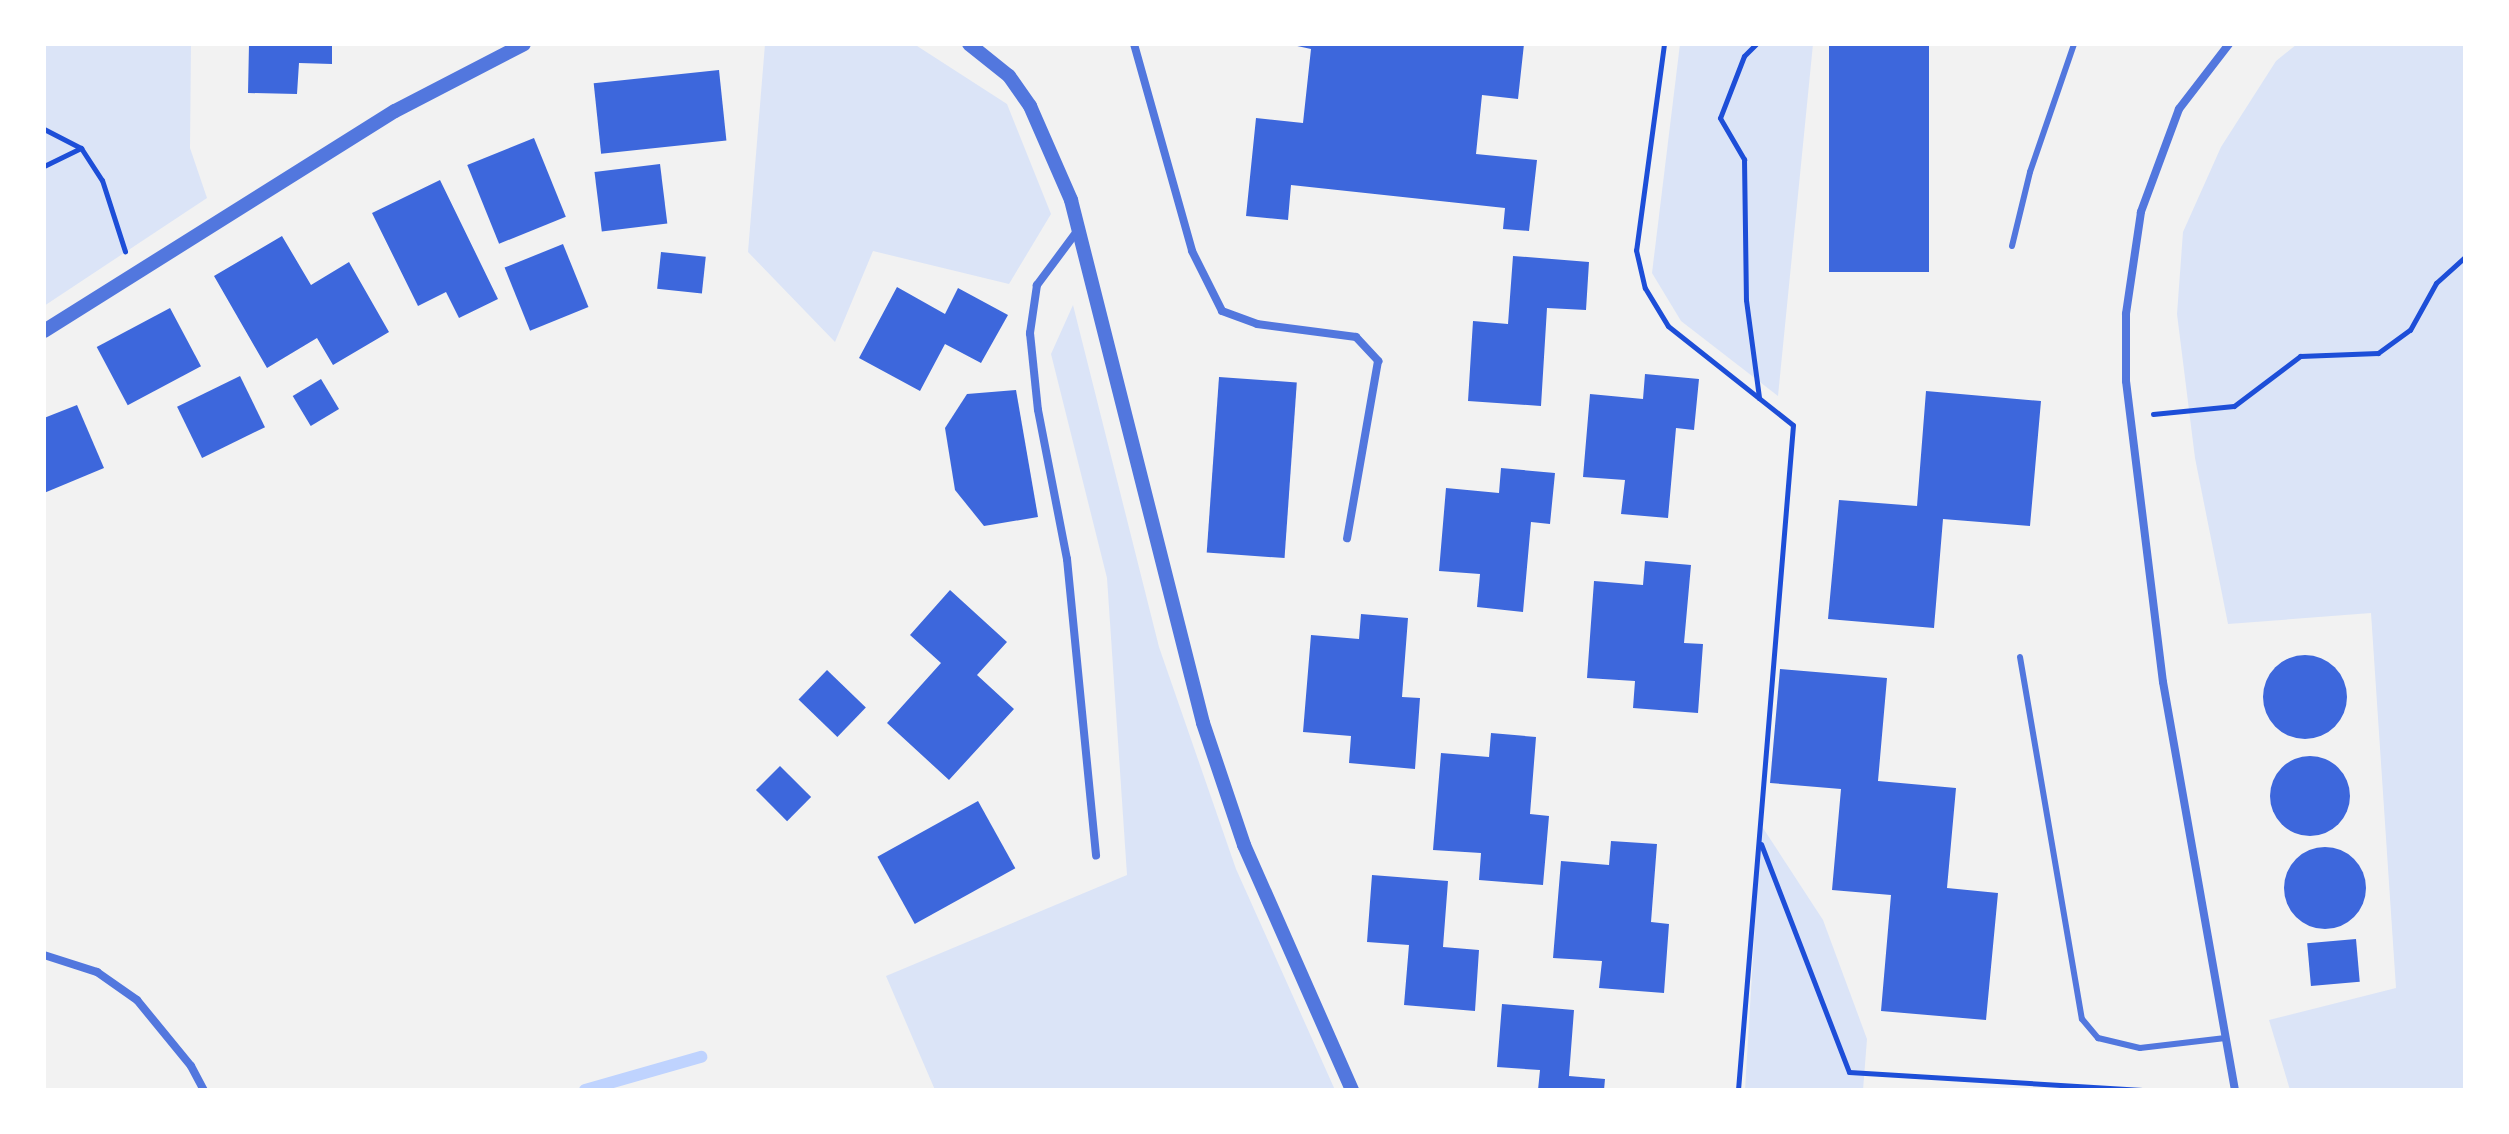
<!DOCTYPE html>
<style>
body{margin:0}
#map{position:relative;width:2509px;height:1134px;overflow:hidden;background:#f2f2f2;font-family:Barlow,sans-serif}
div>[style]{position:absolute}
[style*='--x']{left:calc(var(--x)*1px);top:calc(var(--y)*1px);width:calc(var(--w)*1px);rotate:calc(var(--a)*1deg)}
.green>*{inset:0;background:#dbe4f7}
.stream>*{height:12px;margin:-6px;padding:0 6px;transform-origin:6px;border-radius:6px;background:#bfd3fe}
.building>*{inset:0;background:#3d67dc;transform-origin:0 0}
.round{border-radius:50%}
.path>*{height:5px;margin:-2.5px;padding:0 2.5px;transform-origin:2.5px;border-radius:2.5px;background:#1d4ed8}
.service>*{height:6px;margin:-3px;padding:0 3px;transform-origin:3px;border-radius:3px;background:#5277de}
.minor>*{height:8px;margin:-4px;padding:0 4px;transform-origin:4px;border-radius:4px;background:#5277de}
.tertiary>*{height:14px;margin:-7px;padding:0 7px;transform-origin:7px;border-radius:7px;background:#5277de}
span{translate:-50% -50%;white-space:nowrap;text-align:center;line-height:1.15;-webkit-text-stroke:6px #fff;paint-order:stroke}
.frame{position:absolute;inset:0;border:46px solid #fff;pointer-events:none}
</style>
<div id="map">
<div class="green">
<i style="clip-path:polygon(44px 44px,191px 44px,190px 148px,207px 198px,44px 306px)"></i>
<i style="clip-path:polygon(765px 44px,914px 44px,1007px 104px,1051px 214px,1009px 284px,873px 251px,835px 342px,748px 252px)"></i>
<i style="clip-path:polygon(1680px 44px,1813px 44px,1778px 396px,1681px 321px,1652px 273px)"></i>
<i style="clip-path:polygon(2297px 44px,2465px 44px,2465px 1090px,2290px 1090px,2269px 1020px,2396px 988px,2371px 613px,2228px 624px,2195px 458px,2177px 314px,2183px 232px,2221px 147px,2276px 61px)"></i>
<i style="clip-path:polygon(1073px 305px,1159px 647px,1236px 869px,1335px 1090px,935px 1090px,886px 976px,1127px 875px,1107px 578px,1051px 354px)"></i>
<i style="clip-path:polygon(1761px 825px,1823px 920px,1867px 1039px,1863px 1090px,1745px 1090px)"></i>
</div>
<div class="stream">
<i style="--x:585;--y:1090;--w:121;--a:-15.9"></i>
</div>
<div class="building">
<i style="clip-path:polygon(249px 44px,332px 44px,332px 64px,299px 63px,297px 94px,248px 93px)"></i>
<i style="clip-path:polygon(1288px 44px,1524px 44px,1518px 99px,1482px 95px,1476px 154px,1537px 160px,1529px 231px,1503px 229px,1505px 208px,1291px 185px,1288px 220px,1246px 216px,1256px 118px,1303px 123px,1311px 49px)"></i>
<i style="left:1829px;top:44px;width:100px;height:228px"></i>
<i style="left:719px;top:70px;width:71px;height:126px;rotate:84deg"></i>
<i style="left:534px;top:138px;width:85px;height:72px;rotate:68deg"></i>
<i style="left:660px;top:164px;width:60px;height:66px;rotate:83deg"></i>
<i style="clip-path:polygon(440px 180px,498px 299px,459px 318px,446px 292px,418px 306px,372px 213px)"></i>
<i style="clip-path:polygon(282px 236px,311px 285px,349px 262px,389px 332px,333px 365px,317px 338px,267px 368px,214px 276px)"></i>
<i style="left:563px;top:244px;width:68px;height:63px;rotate:68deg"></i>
<i style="left:661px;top:252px;width:45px;height:37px;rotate:6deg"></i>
<i style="clip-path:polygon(1513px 256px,1589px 262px,1586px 310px,1547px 308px,1541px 406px,1468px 401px,1473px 321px,1508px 324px)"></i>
<i style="clip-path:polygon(897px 287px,945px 314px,958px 288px,1008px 315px,981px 363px,945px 344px,920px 391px,859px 358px)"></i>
<i style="left:170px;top:308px;width:66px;height:83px;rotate:62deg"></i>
<i style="clip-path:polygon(1645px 374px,1699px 379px,1694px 430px,1676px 428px,1668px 518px,1621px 514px,1625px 480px,1583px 477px,1590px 394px,1643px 399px)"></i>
<i style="left:240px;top:376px;width:57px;height:70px;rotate:64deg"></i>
<i style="left:1219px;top:377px;width:78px;height:176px;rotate:4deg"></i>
<i style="left:321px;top:379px;width:35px;height:33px;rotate:59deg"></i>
<i style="clip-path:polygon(1016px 390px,1038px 517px,984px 526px,955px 490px,945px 428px,967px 394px)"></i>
<i style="clip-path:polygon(1926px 391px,2041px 401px,2030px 526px,1943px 519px,1934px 628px,1828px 619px,1839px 500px,1917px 506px)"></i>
<i style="clip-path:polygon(77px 405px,104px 468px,44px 493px,44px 418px)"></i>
<i style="clip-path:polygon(1501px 468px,1555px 473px,1550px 524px,1531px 522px,1523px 612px,1477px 607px,1480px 574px,1439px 571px,1446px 488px,1499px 493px)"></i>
<i style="clip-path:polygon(1645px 561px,1691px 565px,1684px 643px,1703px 644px,1698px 713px,1633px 708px,1635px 681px,1587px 678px,1594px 581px,1643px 585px)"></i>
<i style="clip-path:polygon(950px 590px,1007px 642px,977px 675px,1014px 709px,949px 780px,887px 723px,941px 663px,910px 635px)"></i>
<i style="clip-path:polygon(1361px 614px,1408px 618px,1402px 697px,1420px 698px,1415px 769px,1349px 763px,1351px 736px,1303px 732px,1311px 635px,1359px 639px)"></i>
<i class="round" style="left:2263px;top:655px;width:84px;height:84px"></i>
<i style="clip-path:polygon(1780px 669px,1887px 678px,1878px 781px,1956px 788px,1947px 888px,1998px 893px,1986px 1020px,1881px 1011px,1891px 895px,1832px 890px,1841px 789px,1770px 783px)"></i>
<i style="left:827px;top:670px;width:54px;height:41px;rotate:44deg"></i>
<i style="clip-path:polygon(1491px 733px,1536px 737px,1530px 814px,1549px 816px,1543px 885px,1479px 880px,1481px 853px,1433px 850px,1441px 753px,1489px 757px)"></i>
<i class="round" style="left:2270px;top:756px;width:80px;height:80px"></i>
<i style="left:780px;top:766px;width:44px;height:34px;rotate:45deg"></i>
<i style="left:978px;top:801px;width:77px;height:115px;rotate:61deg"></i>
<i style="clip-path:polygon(1611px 841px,1657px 844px,1651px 922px,1669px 924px,1664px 993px,1599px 988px,1602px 961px,1553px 958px,1561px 861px,1609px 865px)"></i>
<i class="round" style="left:2284px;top:847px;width:82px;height:82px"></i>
<i style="clip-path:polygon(1372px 875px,1448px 881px,1443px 947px,1479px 950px,1475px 1011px,1404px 1005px,1409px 945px,1367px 942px)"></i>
<i style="left:2356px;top:939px;width:43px;height:49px;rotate:85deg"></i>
<i style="clip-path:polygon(1502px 1004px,1574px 1010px,1569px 1076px,1605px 1079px,1604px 1090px,1538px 1090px,1540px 1070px,1497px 1067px)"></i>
</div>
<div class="path">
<i style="--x:1664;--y:44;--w:208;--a:97.7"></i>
<i style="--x:1636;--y:250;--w:39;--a:77"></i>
<i style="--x:1645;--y:288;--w:44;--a:58.8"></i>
<i style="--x:1668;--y:326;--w:159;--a:38.4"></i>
<i style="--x:1793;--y:425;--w:667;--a:94.73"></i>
<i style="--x:1756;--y:44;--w:17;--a:135"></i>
<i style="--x:1744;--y:56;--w:66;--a:111.2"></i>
<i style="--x:1720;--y:118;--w:48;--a:59.7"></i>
<i style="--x:1744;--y:159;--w:141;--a:89.2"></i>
<i style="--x:1746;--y:300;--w:99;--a:82.4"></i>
<i style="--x:44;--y:129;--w:42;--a:27.2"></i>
<i style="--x:81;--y:148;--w:38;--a:57"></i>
<i style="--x:102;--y:180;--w:75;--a:72.1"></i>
<i style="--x:44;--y:166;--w:41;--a:-25.9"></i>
<i style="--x:2153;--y:414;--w:81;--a:-5.6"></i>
<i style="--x:2234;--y:406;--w:83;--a:-37.1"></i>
<i style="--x:2300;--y:356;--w:78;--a:-2.2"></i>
<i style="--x:2378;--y:353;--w:39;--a:-36"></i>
<i style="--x:2410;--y:330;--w:54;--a:-61"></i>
<i style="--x:2436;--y:283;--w:39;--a:-42"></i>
<i style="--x:1761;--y:844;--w:244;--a:68.9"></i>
<i style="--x:1849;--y:1072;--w:298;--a:3.5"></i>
</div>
<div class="service">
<i style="--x:2012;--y:246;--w:76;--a:-76.3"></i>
<i style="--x:2030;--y:172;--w:135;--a:-71"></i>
<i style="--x:2020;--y:657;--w:367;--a:80.3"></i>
<i style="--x:2082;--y:1019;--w:25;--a:50"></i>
<i style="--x:2098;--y:1038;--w:43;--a:13.4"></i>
<i style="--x:2140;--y:1048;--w:86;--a:-6.7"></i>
</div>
<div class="minor">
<i style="--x:1134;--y:44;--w:215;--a:74.3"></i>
<i style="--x:1192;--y:251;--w:67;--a:63.4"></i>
<i style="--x:1222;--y:311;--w:37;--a:20"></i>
<i style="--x:1257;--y:324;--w:100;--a:7.5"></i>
<i style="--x:1356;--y:337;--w:33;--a:47"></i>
<i style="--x:1378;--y:361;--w:180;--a:99.9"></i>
<i style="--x:2229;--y:44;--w:82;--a:127.6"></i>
<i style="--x:2179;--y:109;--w:110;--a:110.3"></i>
<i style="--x:2141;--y:212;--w:103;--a:98.4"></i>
<i style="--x:2126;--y:314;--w:67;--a:90"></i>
<i style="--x:2126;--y:381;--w:303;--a:83"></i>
<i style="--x:2163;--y:682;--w:414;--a:80"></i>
<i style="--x:1078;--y:230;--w:69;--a:126.7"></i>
<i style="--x:1037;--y:285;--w:49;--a:98.3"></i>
<i style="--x:1030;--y:333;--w:77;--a:84.1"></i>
<i style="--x:1038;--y:410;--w:152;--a:79"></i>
<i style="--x:1067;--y:559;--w:298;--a:84.4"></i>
<i style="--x:44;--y:955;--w:56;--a:17.8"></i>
<i style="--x:97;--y:972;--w:49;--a:35"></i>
<i style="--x:137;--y:1000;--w:85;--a:50.7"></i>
<i style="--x:191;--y:1066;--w:27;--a:62"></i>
</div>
<div class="tertiary">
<i style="--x:969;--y:44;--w:51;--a:38.7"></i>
<i style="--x:1009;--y:76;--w:37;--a:55"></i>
<i style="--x:1030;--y:106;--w:103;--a:66.4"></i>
<i style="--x:1071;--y:200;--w:539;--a:75.83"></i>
<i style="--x:1203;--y:723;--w:129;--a:71.4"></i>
<i style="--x:1244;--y:845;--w:268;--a:66.2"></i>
<i style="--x:44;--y:331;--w:414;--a:-32.1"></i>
<i style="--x:395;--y:111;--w:145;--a:-27.4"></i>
</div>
<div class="frame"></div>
</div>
